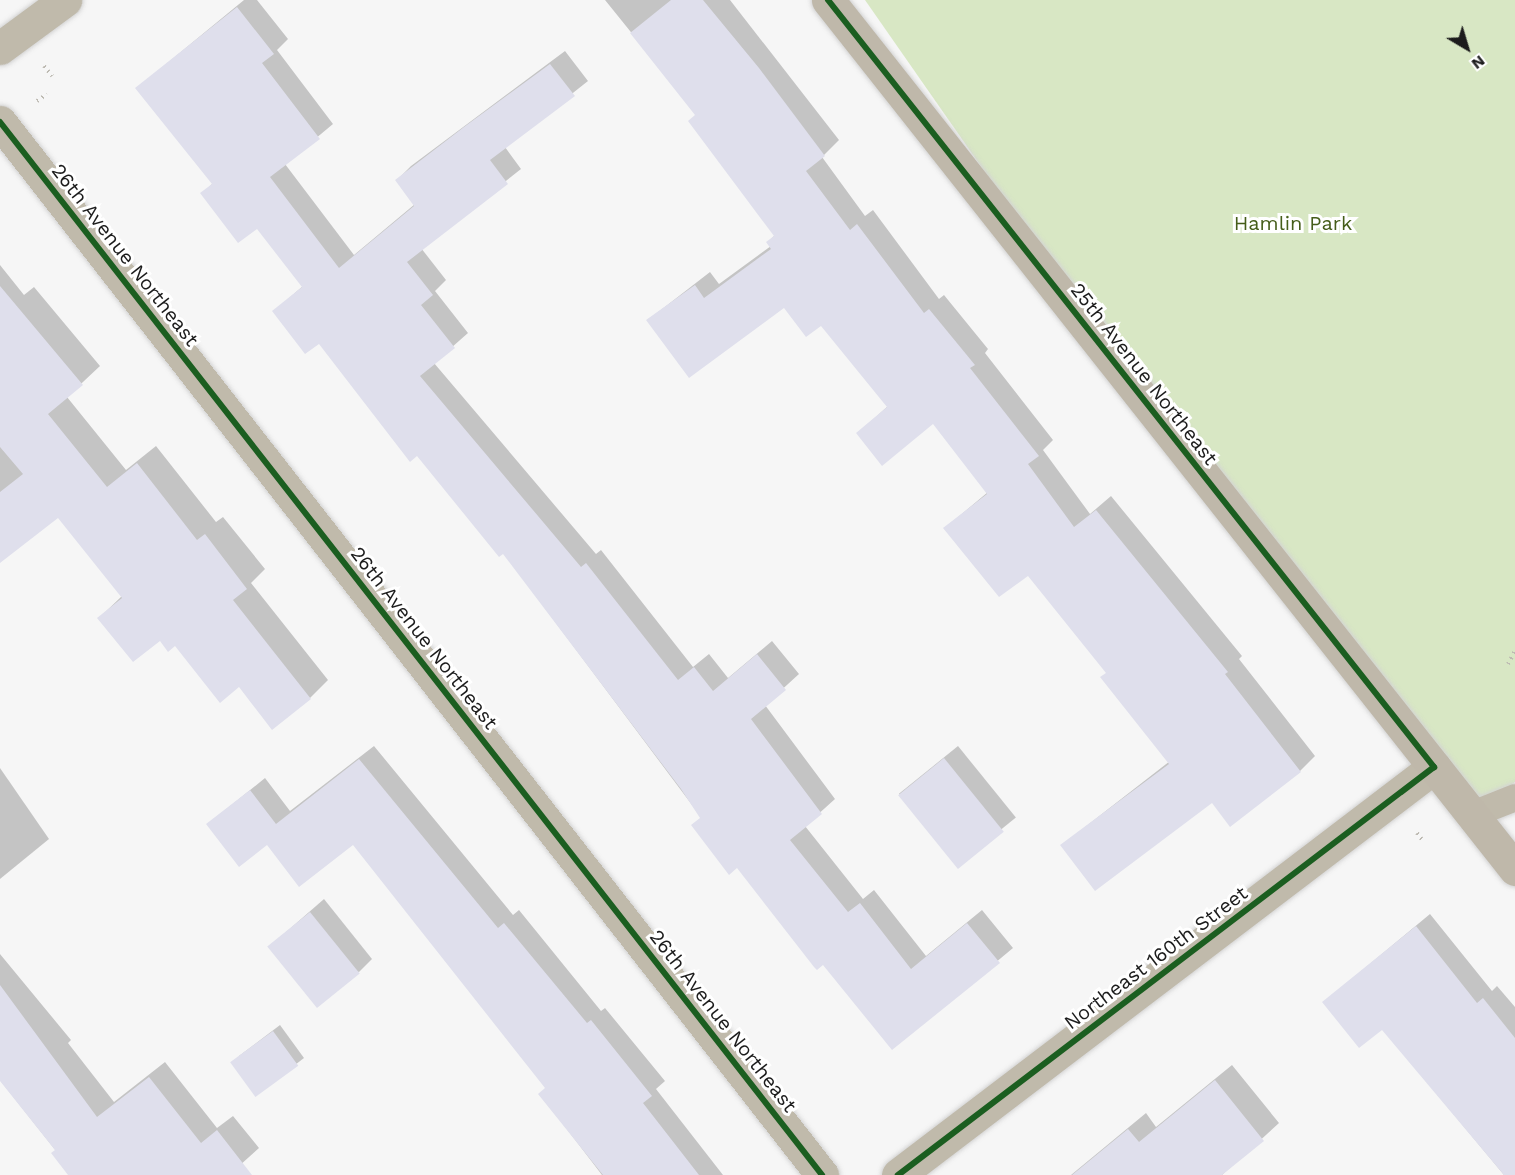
<!DOCTYPE html>
<style>
body{margin:0}
#map{position:relative;width:1515px;height:1175px;overflow:hidden;background:#f6f6f6;font-family:"Work Sans",sans-serif}
div>[style]{position:absolute}
[style*='--x']{left:calc(var(--x)*1px);top:calc(var(--y)*1px);width:calc(var(--w)*1px);rotate:calc(var(--a)*1deg)}
.green>*{inset:0;background:#d8e7c4}
.shadow>*{inset:0;background:#0003;transform-origin:0 0}
.building>*{inset:0;background:#dfdfec;transform-origin:0 0}
.path>*{height:4px;margin-top:-2px;transform-origin:0;background:repeating-linear-gradient(90deg,#bdbab2 0 1.5px,transparent 0 6px)}
.roads{filter:drop-shadow(0 0 2px #d3d3d3) drop-shadow(0 0 2px #d3d3d3)}
.lane>*{height:27px;margin:-13.5px;padding:0 13.5px;transform-origin:13.5px;border-radius:13.5px;background:#c0baab}
.street>*{height:33px;margin:-16.5px;padding:0 16.5px;transform-origin:16.5px;border-radius:16.5px;background:#c0baab}
.secondary>*{height:33px;margin:-16.5px;padding:0 16.5px;transform-origin:16.5px;border-radius:16.5px;background:#bfb8aa}
.cycleway>*{height:6px;margin:-3px;padding:0 3px;transform-origin:3px;border-radius:3px;background:#1b5e20}
span{translate:-50% -50%;white-space:nowrap;text-align:center;line-height:1.15;-webkit-text-stroke:6px #fff;paint-order:stroke}
.park-label{font-size:20px;color:#455d1a}
.street-label{font-size:20px;color:#1c1c1c}
.north{position:absolute;left:1437px;top:18px;width:60px;height:60px;-webkit-text-stroke:4px #fff;paint-order:stroke;rotate:142deg;font-size:16px;font-weight:700;line-height:24px;text-align:center;color:#1c1c1c}
.north::after{content:'';display:block;margin:auto;width:21px;height:27px;background:#1c1c1c;clip-path:polygon(50% 0,100% 100%,50% 72%,0 100%)}
</style>
<div id="map">
<div class="green">
<i style="clip-path:polygon(865px 0,1515px 0,1515px 782px,1472px 814px,1146px 403px)"></i>
</div>
<div class="shadow">
<i style="clip-path:polygon(244px 0,257px 0,288px 39px,277px 50px,333px 124px,285px 164px,354px 255px,415px 204px,397px 180px,411px 166px,565px 51px,588px 81px,505px 147px,521px 169px,421px 248px,446px 280px,435px 291px,468px 333px,434px 363px,596px 554px,601px 550px,693px 667px,709px 654px,728px 678px,772px 641px,799px 674px,765px 705px,835px 799px,805px 826px,863px 899px,874px 890px,926px 956px,982px 910px,1013px 948px,893px 1048px,701px 817px,503px 552px,319px 341px,274px 311px,303px 286px,257px 227px,202px 194px,213px 183px,137px 88px)"></i>
<i style="clip-path:polygon(605px 0,730px 0,839px 140px,822px 157px,865px 216px,873px 210px,939px 299px,944px 295px,988px 349px,985px 353px,1053px 440px,1043px 450px,1090px 514px,1111px 496px,1242px 656px,1239px 659px,1315px 756px,1300px 771px,1231px 825px,1212px 801px,1062px 845px,1170px 761px,1107px 672px,1028px 574px,945px 528px,988px 492px,933px 422px,858px 433px,888px 406px,821px 324px,784px 306px,648px 320px,710px 272px,719px 284px,771px 246px,768px 242px,775px 235px,697px 114px)"></i>
<i style="clip-path:polygon(0 265px,24px 295px,34px 287px,100px 366px,67px 397px,126px 470px,156px 446px,216px 522px,223px 517px,265px 569px,251px 583px,328px 680px,310px 698px,239px 685px,175px 644px,99px 618px,122px 596px,58px 516px,0 561px)"></i>
<i style="clip-path:polygon(374px 746px,513px 915px,519px 910px,601px 1011px,605px 1008px,665px 1081px,656px 1089px,723px 1175px,602px 1175px,540px 1094px,547px 1088px,353px 843px,267px 843px,208px 824px,265px 778px,290px 811px)"></i>
<i style="left:958px;top:746px;width:92px;height:76px;rotate:51deg"></i>
<i style="clip-path:polygon(0 768px,49px 839px,0 879px)"></i>
<i style="clip-path:polygon(324px 899px,372px 959px,359px 972px,269px 947px)"></i>
<i style="clip-path:polygon(1430px 914px,1492px 991px,1497px 986px,1515px 1007px,1515px 1175px,1504px 1175px,1382px 1028px,1324px 1002px)"></i>
<i style="clip-path:polygon(0 954px,71px 1040px,68px 1043px,114px 1102px,165px 1062px,217px 1128px,233px 1116px,259px 1148px,229px 1175px,75px 1175px,0 1080px)"></i>
<i style="clip-path:polygon(280px 1025px,304px 1058px,256px 1095px,239px 1056px)"></i>
<i style="clip-path:polygon(1232px 1065px,1279px 1123px,1222px 1175px,1071px 1175px,1146px 1113px,1156px 1127px)"></i>
</div>
<div class="building">
<i style="clip-path:polygon(671px 0,703px 0,759px 68px,825px 156px,806px 171px,850px 230px,857px 224px,924px 313px,929px 309px,975px 365px,970px 368px,1039px 456px,1028px 464px,1074px 527px,1096px 510px,1228px 672px,1225px 674px,1301px 772px,1230px 827px,1212px 803px,1095px 891px,1060px 845px,1169px 764px,1100px 677px,1106px 673px,1028px 576px,999px 597px,943px 528px,987px 494px,933px 424px,882px 466px,856px 433px,887px 407px,821px 326px,806px 337px,784px 308px,689px 378px,646px 320px,695px 285px,704px 298px,771px 249px,766px 242px,774px 236px,688px 121px,695px 115px,630px 33px)"></i>
<i style="clip-path:polygon(237px 7px,274px 54px,262px 63px,320px 139px,270px 177px,339px 268px,414px 206px,395px 180px,464px 127px,550px 64px,575px 96px,490px 160px,508px 184px,407px 262px,433px 295px,421px 305px,455px 348px,420px 376px,581px 567px,586px 563px,678px 680px,694px 667px,713px 691px,757px 654px,786px 690px,751px 719px,822px 814px,790px 840px,848px 912px,860px 903px,911px 969px,967px 923px,1000px 963px,892px 1050px,823px 965px,817px 970px,814px 967px,737px 868px,729px 875px,691px 825px,700px 818px,681px 789px,503px 554px,499px 557px,417px 456px,410px 462px,319px 344px,305px 354px,272px 311px,302px 287px,257px 229px,238px 243px,200px 193px,212px 184px,135px 88px)"></i>
<i style="clip-path:polygon(0 286px,83px 385px,48px 414px,107px 487px,137px 463px,197px 540px,205px 534px,247px 589px,233px 600px,311px 699px,272px 730px,239px 687px,220px 703px,175px 646px,168px 652px,160px 641px,133px 662px,97px 618px,122px 598px,58px 518px,0 563px,0 492px,23px 474px,0 447px)"></i>
<i style="left:944px;top:758px;width:95px;height:59px;rotate:51deg"></i>
<i style="clip-path:polygon(359px 759px,498px 928px,504px 923px,587px 1023px,591px 1020px,652px 1096px,643px 1103px,699px 1175px,603px 1175px,538px 1094px,545px 1088px,353px 845px,299px 887px,267px 845px,239px 867px,206px 824px,250px 790px,276px 824px)"></i>
<i style="left:310px;top:912px;width:79px;height:55px;rotate:51deg"></i>
<i style="clip-path:polygon(1416px 926px,1477px 1003px,1483px 998px,1515px 1038px,1515px 1175px,1504px 1175px,1382px 1030px,1359px 1048px,1322px 1002px)"></i>
<i style="clip-path:polygon(0 985px,97px 1117px,149px 1077px,201px 1143px,217px 1130px,252px 1175px,68px 1175px,51px 1153px,55px 1150px,0 1081px)"></i>
<i style="left:273px;top:1031px;width:43px;height:53px;rotate:54deg"></i>
<i style="clip-path:polygon(1215px 1080px,1264px 1141px,1222px 1175px,1072px 1175px,1128px 1129px,1139px 1142px)"></i>
</div>
<div class="path">
<i style="--x:44;--y:66;--w:13;--a:51"></i>
<i style="--x:37;--y:101;--w:12;--a:-35"></i>
<i style="--x:1508;--y:664;--w:15;--a:-62"></i>
<i style="--x:1417;--y:833;--w:10;--a:53"></i>
</div>
<div class="roads">
<div class="lane">
<i style="--x:1472;--y:814;--w:46;--a:-21.6"></i>
</div>
<div class="street">
<i style="--x:0;--y:48;--w:81;--a:-36.4"></i>
<i style="--x:0;--y:122;--w:1336;--a:52.02"></i>
<i style="--x:898;--y:1175;--w:674;--a:-37.28"></i>
</div>
<div class="secondary">
<i style="--x:828;--y:0;--w:1108;--a:51.67"></i>
</div>
</div>
<div class="cycleway">
<i style="--x:828;--y:0;--w:978;--a:51.69"></i>
<i style="--x:1434;--y:767;--w:674;--a:142.72"></i>
<i style="--x:0;--y:122;--w:1336;--a:52.02"></i>
</div>
<div class="park-label">
<span style="left:1293px;top:223px">Hamlin Park</span>
</div>
<div class="street-label">
<span style="left:125px;top:255px;rotate:52deg">26th Avenue Northeast</span>
<span style="left:1144px;top:374px;rotate:52deg">25th Avenue Northeast</span>
<span style="left:424px;top:638px;rotate:52deg">26th Avenue Northeast</span>
<span style="left:1156px;top:958px;rotate:-37deg">Northeast 160th Street</span>
<span style="left:723px;top:1021px;rotate:52deg">26th Avenue Northeast</span>
</div>
<div class="north">N</div>
</div>
